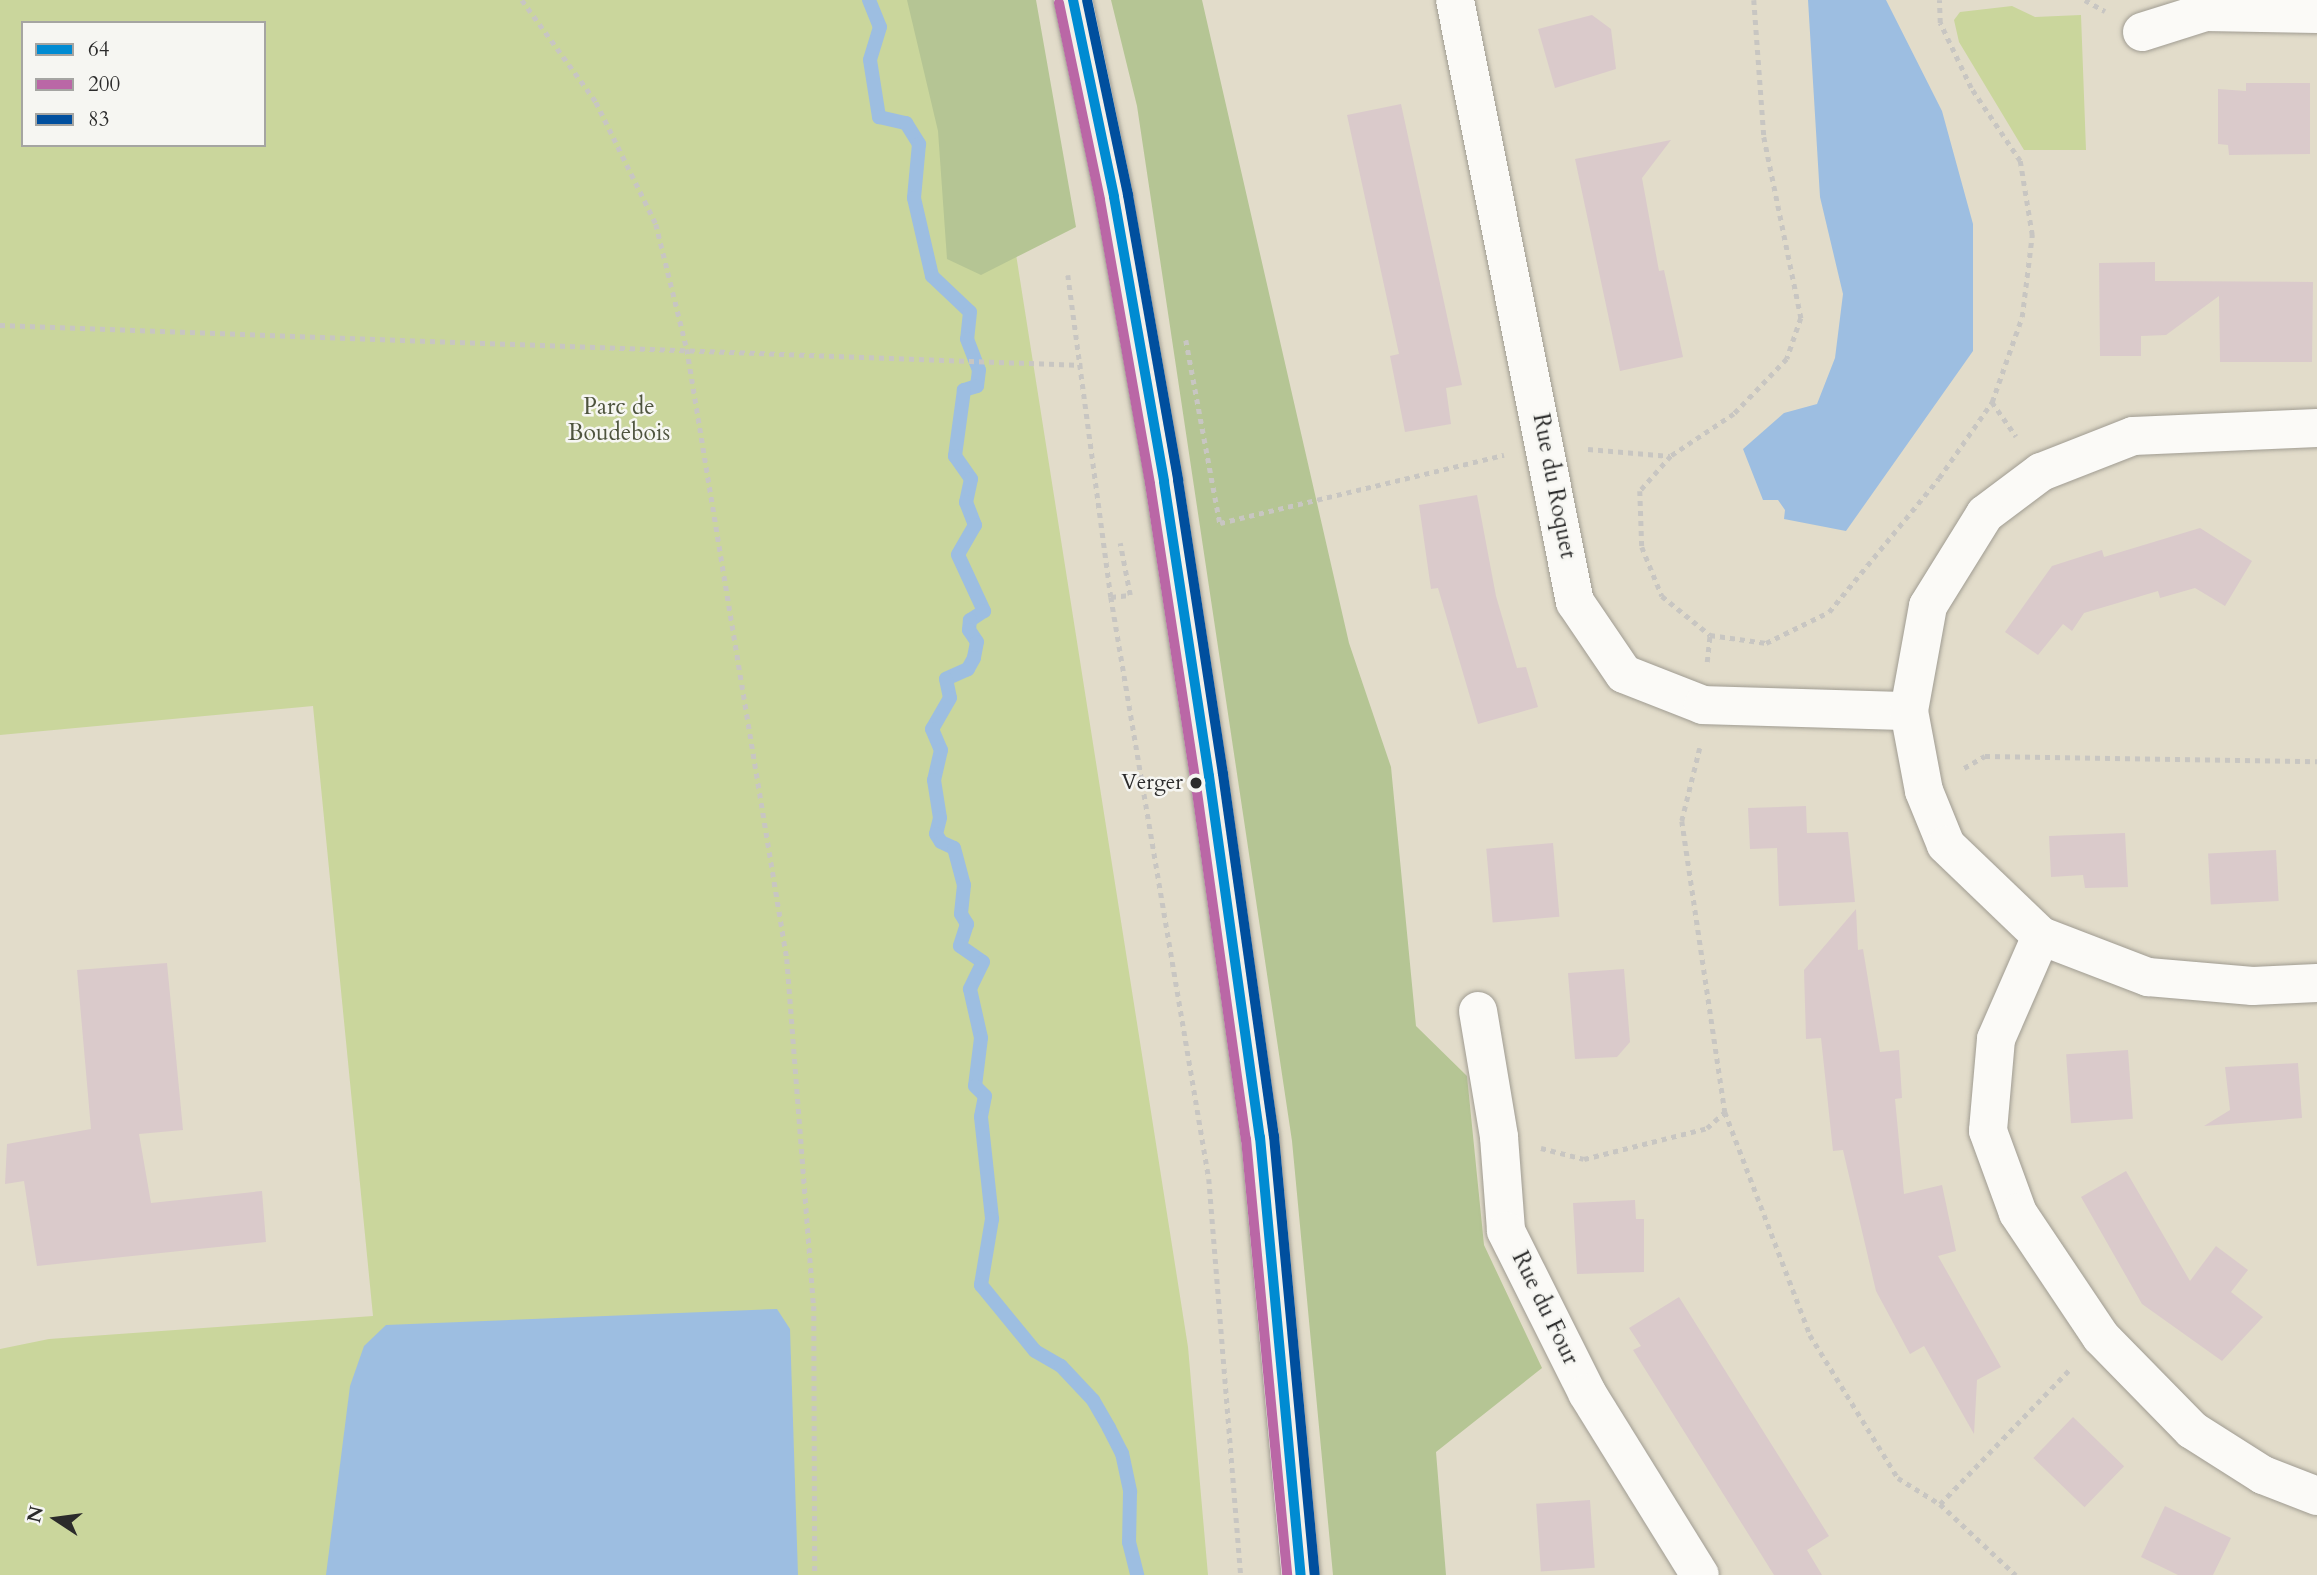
<!DOCTYPE html>
<style>
body{margin:0}
#map{position:relative;width:2317px;height:1575px;overflow:hidden;background:#e2dcca;font-family:Cardo,serif}
div>[style]{position:absolute}
[style*='--x']{left:calc(var(--x)*1px);top:calc(var(--y)*1px);width:calc(var(--w)*1px);rotate:calc(var(--a)*1deg)}
.green>*{inset:0;background:#cad69c}
.forest>*{inset:0;background:#b5c594}
.water>*{inset:0;background:#9dbee1}
.stream>*{height:14px;margin:-7px;padding:0 7px;transform-origin:7px;border-radius:7px;background:#9dbee1}
.building>*{inset:0;background:#dacacb;transform-origin:0 0}
.path>*{height:4.5px;margin-top:-2.25px;transform-origin:0;background:repeating-linear-gradient(90deg,#c8c6c2 0 5px,transparent 0 10px)}
.roads{filter:drop-shadow(0 0 2px #a09c92) drop-shadow(0 0 2px #a09c92)}
.minor>*{height:38px;margin:-19px;padding:0 19px;transform-origin:19px;border-radius:19px;background:#fbfaf7}
.secondary>*{height:38px;margin:-19px;padding:0 19px;transform-origin:19px;border-radius:19px;background:#f3f0e9}
.bus-1>*{height:10px;margin:-5px;padding:0 5px;transform-origin:5px;border-radius:5px;background:#008bd2}
.bus-2>*{height:10px;margin:-5px;padding:0 5px;transform-origin:5px;border-radius:5px;background:#ba67a6}
.bus-3>*{height:10px;margin:-5px;padding:0 5px;transform-origin:5px;border-radius:5px;background:#004f9e}
.dots>*{width:19px;height:19px;translate:-50% -50%;box-sizing:border-box;border:4px solid #f6f6f2;border-radius:50%}
span{translate:-50% -50%;white-space:nowrap;text-align:center;line-height:1.15;-webkit-text-stroke:5px #f6f6f2;paint-order:stroke}
.bus-label{font-size:21px;color:#2b2b2b}
.right{translate:-100% -50%;text-align:right}
.park-label{font-size:23px;color:#4e543e}
.street-label{font-size:23px;color:#2b2b2b}
.legend{position:absolute;left:21px;top:21px;width:245px;height:126px;box-sizing:border-box;background:#f6f6f2;border:2px solid #a5a5a2;margin:0;padding:9px 12px;list-style:none;font-size:21px;color:#2b2b2b}
.legend li{display:flex;align-items:center;gap:14px;height:35px}
.legend b{width:35px;border:2px solid #a5a5a2}
.north{position:absolute;left:21px;top:1484px;width:70px;height:70px;-webkit-text-stroke:5px #f6f6f2;paint-order:stroke;rotate:283deg;font-size:19px;font-weight:700;line-height:28px;text-align:center;color:#2b2b2b}
.north::after{content:'';display:block;margin:auto;width:24px;height:32px;background:#2b2b2b;clip-path:polygon(50% 0,100% 100%,50% 72%,0 100%)}
</style>
<div id="map">
<div class="green">
<i style="clip-path:polygon(evenodd,0 0,976px 0,1188px 1347px,1208px 1575px,0 1575px,0 1349px,49px 1339px,373px 1316px,313px 706px,0 735px,0 0,23px 23px,264px 23px,264px 145px,23px 145px,23px 23px)"></i>
<i style="clip-path:polygon(2012px 6px,2035px 17px,2081px 15px,2086px 150px,2024px 150px,1959px 42px,1954px 20px,1960px 12px)"></i>
</div>
<div class="forest">
<i style="clip-path:polygon(907px 0,1036px 0,1076px 227px,981px 275px,947px 259px,938px 131px)"></i>
<i style="clip-path:polygon(1111px 0,1202px 0,1349px 643px,1391px 767px,1416px 1026px,1467px 1076px,1484px 1245px,1542px 1368px,1436px 1452px,1446px 1575px,1333px 1575px,1292px 1141px,1137px 106px)"></i>
</div>
<div class="water">
<i style="clip-path:polygon(1808px 0,1886px 0,1942px 111px,1973px 224px,1973px 351px,1846px 531px,1784px 519px,1785px 510px,1778px 500px,1763px 500px,1743px 449px,1784px 413px,1817px 404px,1835px 358px,1843px 294px,1820px 197px)"></i>
<i style="clip-path:polygon(777px 1309px,790px 1329px,798px 1575px,326px 1575px,350px 1386px,364px 1346px,386px 1325px)"></i>
</div>
<div class="stream">
<i style="--x:869;--y:0;--w:29;--a:68"></i>
<i style="--x:880;--y:27;--w:34;--a:107"></i>
<i style="--x:870;--y:60;--w:58;--a:81"></i>
<i style="--x:879;--y:117;--w:28;--a:13"></i>
<i style="--x:906;--y:123;--w:25;--a:58"></i>
<i style="--x:919;--y:144;--w:54;--a:95.3"></i>
<i style="--x:914;--y:198;--w:80;--a:77"></i>
<i style="--x:932;--y:276;--w:52;--a:43.5"></i>
<i style="--x:970;--y:312;--w:27;--a:96"></i>
<i style="--x:967;--y:339;--w:33;--a:69"></i>
<i style="--x:979;--y:370;--w:16;--a:97"></i>
<i style="--x:977;--y:386;--w:14;--a:163"></i>
<i style="--x:964;--y:390;--w:67;--a:97.8"></i>
<i style="--x:955;--y:456;--w:28;--a:55"></i>
<i style="--x:971;--y:479;--w:24;--a:102"></i>
<i style="--x:966;--y:502;--w:25;--a:69"></i>
<i style="--x:975;--y:525;--w:34;--a:120"></i>
<i style="--x:958;--y:555;--w:62;--a:65.1"></i>
<i style="--x:984;--y:611;--w:17;--a:147"></i>
<i style="--x:970;--y:620;--w:10;--a:96"></i>
<i style="--x:969;--y:630;--w:14;--a:56"></i>
<i style="--x:977;--y:642;--w:16;--a:101"></i>
<i style="--x:974;--y:658;--w:13;--a:119"></i>
<i style="--x:968;--y:669;--w:24;--a:156"></i>
<i style="--x:946;--y:679;--w:19;--a:78"></i>
<i style="--x:950;--y:698;--w:36;--a:120"></i>
<i style="--x:932;--y:729;--w:23;--a:67"></i>
<i style="--x:941;--y:750;--w:31;--a:103"></i>
<i style="--x:934;--y:780;--w:38;--a:81"></i>
<i style="--x:940;--y:818;--w:16;--a:104"></i>
<i style="--x:936;--y:834;--w:9;--a:58"></i>
<i style="--x:941;--y:842;--w:14;--a:25"></i>
<i style="--x:954;--y:848;--w:38;--a:75"></i>
<i style="--x:964;--y:885;--w:29;--a:96"></i>
<i style="--x:961;--y:914;--w:12;--a:59"></i>
<i style="--x:967;--y:924;--w:23;--a:108"></i>
<i style="--x:960;--y:946;--w:28;--a:35"></i>
<i style="--x:983;--y:962;--w:30;--a:116"></i>
<i style="--x:970;--y:989;--w:50;--a:77.3"></i>
<i style="--x:981;--y:1038;--w:48;--a:97.1"></i>
<i style="--x:975;--y:1086;--w:14;--a:45"></i>
<i style="--x:985;--y:1096;--w:21;--a:101"></i>
<i style="--x:981;--y:1117;--w:103;--a:83.8"></i>
<i style="--x:992;--y:1219;--w:67;--a:99.5"></i>
<i style="--x:981;--y:1285;--w:85;--a:50.7"></i>
<i style="--x:1035;--y:1351;--w:30;--a:30"></i>
<i style="--x:1061;--y:1366;--w:47;--a:46.7"></i>
<i style="--x:1093;--y:1400;--w:32;--a:60"></i>
<i style="--x:1109;--y:1428;--w:28;--a:63"></i>
<i style="--x:1122;--y:1453;--w:40;--a:78"></i>
<i style="--x:1130;--y:1492;--w:50;--a:91.1"></i>
<i style="--x:1129;--y:1542;--w:34;--a:76"></i>
</div>
<div class="building">
<i style="clip-path:polygon(1592px 15px,1611px 29px,1616px 69px,1555px 88px,1538px 29px)"></i>
<i style="clip-path:polygon(2246px 83px,2310px 83px,2310px 154px,2229px 155px,2228px 145px,2218px 144px,2218px 89px,2246px 91px)"></i>
<i style="clip-path:polygon(1401px 104px,1462px 385px,1446px 388px,1451px 424px,1405px 432px,1390px 356px,1399px 354px,1347px 115px)"></i>
<i style="clip-path:polygon(1671px 140px,1642px 178px,1659px 271px,1664px 270px,1683px 357px,1620px 371px,1575px 159px)"></i>
<i style="clip-path:polygon(2155px 262px,2155px 281px,2313px 282px,2312px 362px,2220px 362px,2219px 296px,2166px 335px,2141px 336px,2141px 356px,2100px 356px,2099px 263px)"></i>
<i style="clip-path:polygon(1477px 495px,1496px 596px,1517px 668px,1526px 667px,1538px 707px,1478px 724px,1438px 588px,1431px 589px,1419px 505px)"></i>
<i style="clip-path:polygon(2200px 528px,2252px 561px,2225px 606px,2195px 588px,2160px 598px,2158px 591px,2084px 613px,2072px 631px,2063px 624px,2038px 655px,2005px 632px,2052px 566px,2102px 550px,2104px 557px)"></i>
<i style="clip-path:polygon(1806px 806px,1807px 833px,1848px 832px,1855px 902px,1779px 906px,1777px 848px,1750px 849px,1748px 808px)"></i>
<i style="clip-path:polygon(2125px 833px,2128px 887px,2085px 888px,2083px 875px,2051px 877px,2049px 836px)"></i>
<i style="left:1553px;top:843px;width:74px;height:67px;rotate:85deg"></i>
<i style="left:2276px;top:850px;width:51px;height:68px;rotate:87deg"></i>
<i style="clip-path:polygon(1856px 909px,1858px 950px,1863px 949px,1880px 1052px,1899px 1050px,1902px 1098px,1895px 1099px,1904px 1194px,1942px 1185px,1956px 1251px,1938px 1256px,2001px 1367px,1977px 1380px,1974px 1434px,1924px 1346px,1910px 1354px,1876px 1291px,1843px 1150px,1833px 1151px,1821px 1038px,1806px 1039px,1804px 970px)"></i>
<i style="clip-path:polygon(167px 963px,183px 1130px,139px 1134px,151px 1203px,262px 1191px,266px 1242px,37px 1266px,24px 1181px,5px 1184px,7px 1144px,91px 1129px,77px 970px)"></i>
<i style="clip-path:polygon(1624px 969px,1630px 1042px,1617px 1057px,1575px 1059px,1568px 973px)"></i>
<i style="left:2128px;top:1050px;width:69px;height:62px;rotate:86deg"></i>
<i style="clip-path:polygon(2298px 1063px,2302px 1118px,2204px 1126px,2230px 1110px,2225px 1067px)"></i>
<i style="clip-path:polygon(2126px 1171px,2190px 1281px,2216px 1246px,2248px 1270px,2231px 1292px,2263px 1317px,2222px 1361px,2142px 1304px,2081px 1197px)"></i>
<i style="clip-path:polygon(1635px 1200px,1636px 1219px,1644px 1219px,1644px 1272px,1577px 1274px,1573px 1203px)"></i>
<i style="clip-path:polygon(1679px 1297px,1829px 1536px,1807px 1550px,1822px 1575px,1774px 1575px,1633px 1350px,1641px 1346px,1629px 1328px)"></i>
<i style="left:2073px;top:1417px;width:71px;height:57px;rotate:44deg"></i>
<i style="left:1590px;top:1500px;width:68px;height:54px;rotate:86deg"></i>
<i style="clip-path:polygon(2165px 1506px,2231px 1538px,2213px 1575px,2178px 1575px,2141px 1557px)"></i>
</div>
<div class="path">
<i style="--x:522;--y:0;--w:126;--a:54"></i>
<i style="--x:596;--y:102;--w:136;--a:63.8"></i>
<i style="--x:656;--y:224;--w:129;--a:76.1"></i>
<i style="--x:687;--y:349;--w:618;--a:80.69"></i>
<i style="--x:787;--y:959;--w:348;--a:85.6"></i>
<i style="--x:814;--y:1306;--w:269;--a:89.8"></i>
<i style="--x:1754;--y:0;--w:137;--a:85.8"></i>
<i style="--x:1764;--y:137;--w:185;--a:78.4"></i>
<i style="--x:1801;--y:318;--w:43;--a:108.9"></i>
<i style="--x:1787;--y:359;--w:76;--a:133.9"></i>
<i style="--x:1734;--y:414;--w:76;--a:146.3"></i>
<i style="--x:1671;--y:456;--w:47;--a:131.5"></i>
<i style="--x:1640;--y:491;--w:56;--a:88"></i>
<i style="--x:1642;--y:547;--w:53;--a:67.8"></i>
<i style="--x:1662;--y:596;--w:62;--a:39.1"></i>
<i style="--x:1710;--y:635;--w:57;--a:8.1"></i>
<i style="--x:1766;--y:643;--w:70;--a:-26.2"></i>
<i style="--x:1829;--y:612;--w:173;--a:-50.6"></i>
<i style="--x:1939;--y:478;--w:93;--a:-55.1"></i>
<i style="--x:1992;--y:402;--w:90;--a:-70.6"></i>
<i style="--x:2022;--y:317;--w:83;--a:-83"></i>
<i style="--x:2032;--y:235;--w:75;--a:-99.2"></i>
<i style="--x:2020;--y:161;--w:88;--a:-123.9"></i>
<i style="--x:1971;--y:88;--w:72;--a:-115.5"></i>
<i style="--x:1940;--y:23;--w:23;--a:-92"></i>
<i style="--x:2085;--y:0;--w:23;--a:29"></i>
<i style="--x:1068;--y:275;--w:325;--a:82.4"></i>
<i style="--x:1111;--y:597;--w:590;--a:80.44"></i>
<i style="--x:1209;--y:1179;--w:397;--a:85.4"></i>
<i style="--x:0;--y:325;--w:1083;--a:2.12"></i>
<i style="--x:1186;--y:340;--w:186;--a:79.5"></i>
<i style="--x:1220;--y:523;--w:292;--a:-13.5"></i>
<i style="--x:1992;--y:402;--w:42;--a:54.8"></i>
<i style="--x:1588;--y:449;--w:82;--a:4.9"></i>
<i style="--x:1111;--y:597;--w:19;--a:-6"></i>
<i style="--x:1130;--y:595;--w:53;--a:-100.9"></i>
<i style="--x:1707;--y:662;--w:27;--a:-84"></i>
<i style="--x:1700;--y:748;--w:75;--a:103.9"></i>
<i style="--x:1682;--y:821;--w:294;--a:81.6"></i>
<i style="--x:1725;--y:1112;--w:239;--a:69.1"></i>
<i style="--x:1810;--y:1335;--w:168;--a:58.4"></i>
<i style="--x:1898;--y:1478;--w:49;--a:31.8"></i>
<i style="--x:1940;--y:1504;--w:104;--a:43.1"></i>
<i style="--x:1964;--y:768;--w:24;--a:-30"></i>
<i style="--x:1985;--y:756;--w:332;--a:0.9"></i>
<i style="--x:1541;--y:1148;--w:44;--a:14.3"></i>
<i style="--x:1584;--y:1159;--w:127;--a:-14.1"></i>
<i style="--x:1707;--y:1128;--w:24;--a:-42"></i>
<i style="--x:1940;--y:1504;--w:187;--a:-46.1"></i>
</div>
<div class="roads">
<div class="minor">
<i style="--x:1455;--y:0;--w:614;--a:78.73"></i>
<i style="--x:1575;--y:602;--w:87;--a:55.8"></i>
<i style="--x:1624;--y:674;--w:85;--a:21.4"></i>
<i style="--x:1703;--y:705;--w:206;--a:1.7"></i>
<i style="--x:2142;--y:32;--w:67;--a:-17.4"></i>
<i style="--x:2206;--y:12;--w:111;--a:1"></i>
<i style="--x:2317;--y:428;--w:184;--a:177.5"></i>
<i style="--x:2133;--y:436;--w:99;--a:158.6"></i>
<i style="--x:2041;--y:472;--w:70;--a:143.1"></i>
<i style="--x:1985;--y:514;--w:108;--a:121.8"></i>
<i style="--x:1928;--y:606;--w:107;--a:100.3"></i>
<i style="--x:1909;--y:711;--w:81;--a:79.4"></i>
<i style="--x:1924;--y:791;--w:58;--a:67.8"></i>
<i style="--x:1946;--y:845;--w:132;--a:43.8"></i>
<i style="--x:2041;--y:936;--w:115;--a:21"></i>
<i style="--x:2148;--y:977;--w:105;--a:4.9"></i>
<i style="--x:2253;--y:986;--w:64;--a:-2.7"></i>
<i style="--x:2041;--y:936;--w:112;--a:113.6"></i>
<i style="--x:1996;--y:1039;--w:92;--a:95"></i>
<i style="--x:1988;--y:1131;--w:87;--a:69.9"></i>
<i style="--x:2018;--y:1213;--w:149;--a:56.2"></i>
<i style="--x:2101;--y:1337;--w:130;--a:45.6"></i>
<i style="--x:2192;--y:1430;--w:84;--a:32.4"></i>
<i style="--x:2263;--y:1475;--w:58;--a:21.3"></i>
<i style="--x:1478;--y:1011;--w:128;--a:80.5"></i>
<i style="--x:1499;--y:1137;--w:94;--a:85.7"></i>
<i style="--x:1506;--y:1231;--w:181;--a:63.4"></i>
<i style="--x:1587;--y:1393;--w:214;--a:58.2"></i>
</div>
<div class="secondary">
<i style="--x:1073;--y:0;--w:201;--a:78.2"></i>
<i style="--x:1114;--y:197;--w:289;--a:80"></i>
<i style="--x:1164;--y:482;--w:297;--a:81.3"></i>
<i style="--x:1209;--y:776;--w:365;--a:82"></i>
<i style="--x:1260;--y:1137;--w:440;--a:84.7"></i>
</div>
</div>
<div class="bus-1">
<i style="--x:1073;--y:0;--w:201;--a:78.2"></i>
<i style="--x:1114;--y:197;--w:289;--a:80"></i>
<i style="--x:1164;--y:482;--w:297;--a:81.3"></i>
<i style="--x:1209;--y:776;--w:365;--a:82"></i>
<i style="--x:1260;--y:1137;--w:440;--a:84.7"></i>
</div>
<div class="bus-2">
<i style="--x:1059;--y:3;--w:201;--a:78.2"></i>
<i style="--x:1100;--y:200;--w:288;--a:80"></i>
<i style="--x:1150;--y:484;--w:297;--a:81.3"></i>
<i style="--x:1195;--y:778;--w:365;--a:82"></i>
<i style="--x:1246;--y:1139;--w:438;--a:84.6"></i>
</div>
<div class="bus-3">
<i style="--x:1087;--y:0;--w:199;--a:78.1"></i>
<i style="--x:1128;--y:195;--w:289;--a:80"></i>
<i style="--x:1178;--y:480;--w:297;--a:81.3"></i>
<i style="--x:1223;--y:774;--w:366;--a:82"></i>
<i style="--x:1274;--y:1136;--w:440;--a:84.7"></i>
</div>
<div class="dots">
<i style="left:1196px;top:783px;background:#2b2b2b"></i>
</div>
<div class="bus-label">
<span class="right" style="left:1183px;top:783px">Verger</span>
</div>
<div class="park-label">
<span style="left:619px;top:420px">Parc de<br>Boudebois</span>
</div>
<div class="street-label">
<span style="left:1554px;top:486px;rotate:79deg">Rue du Roquet</span>
<span style="left:1545px;top:1308px;rotate:64deg">Rue du Four</span>
</div>
<ul class="legend">
<li><b style="height:9px;background:#008bd2"></b>64</li>
<li><b style="height:9px;background:#ba67a6"></b>200</li>
<li><b style="height:9px;background:#004f9e"></b>83</li>
</ul>
<div class="north">N</div>
</div>
